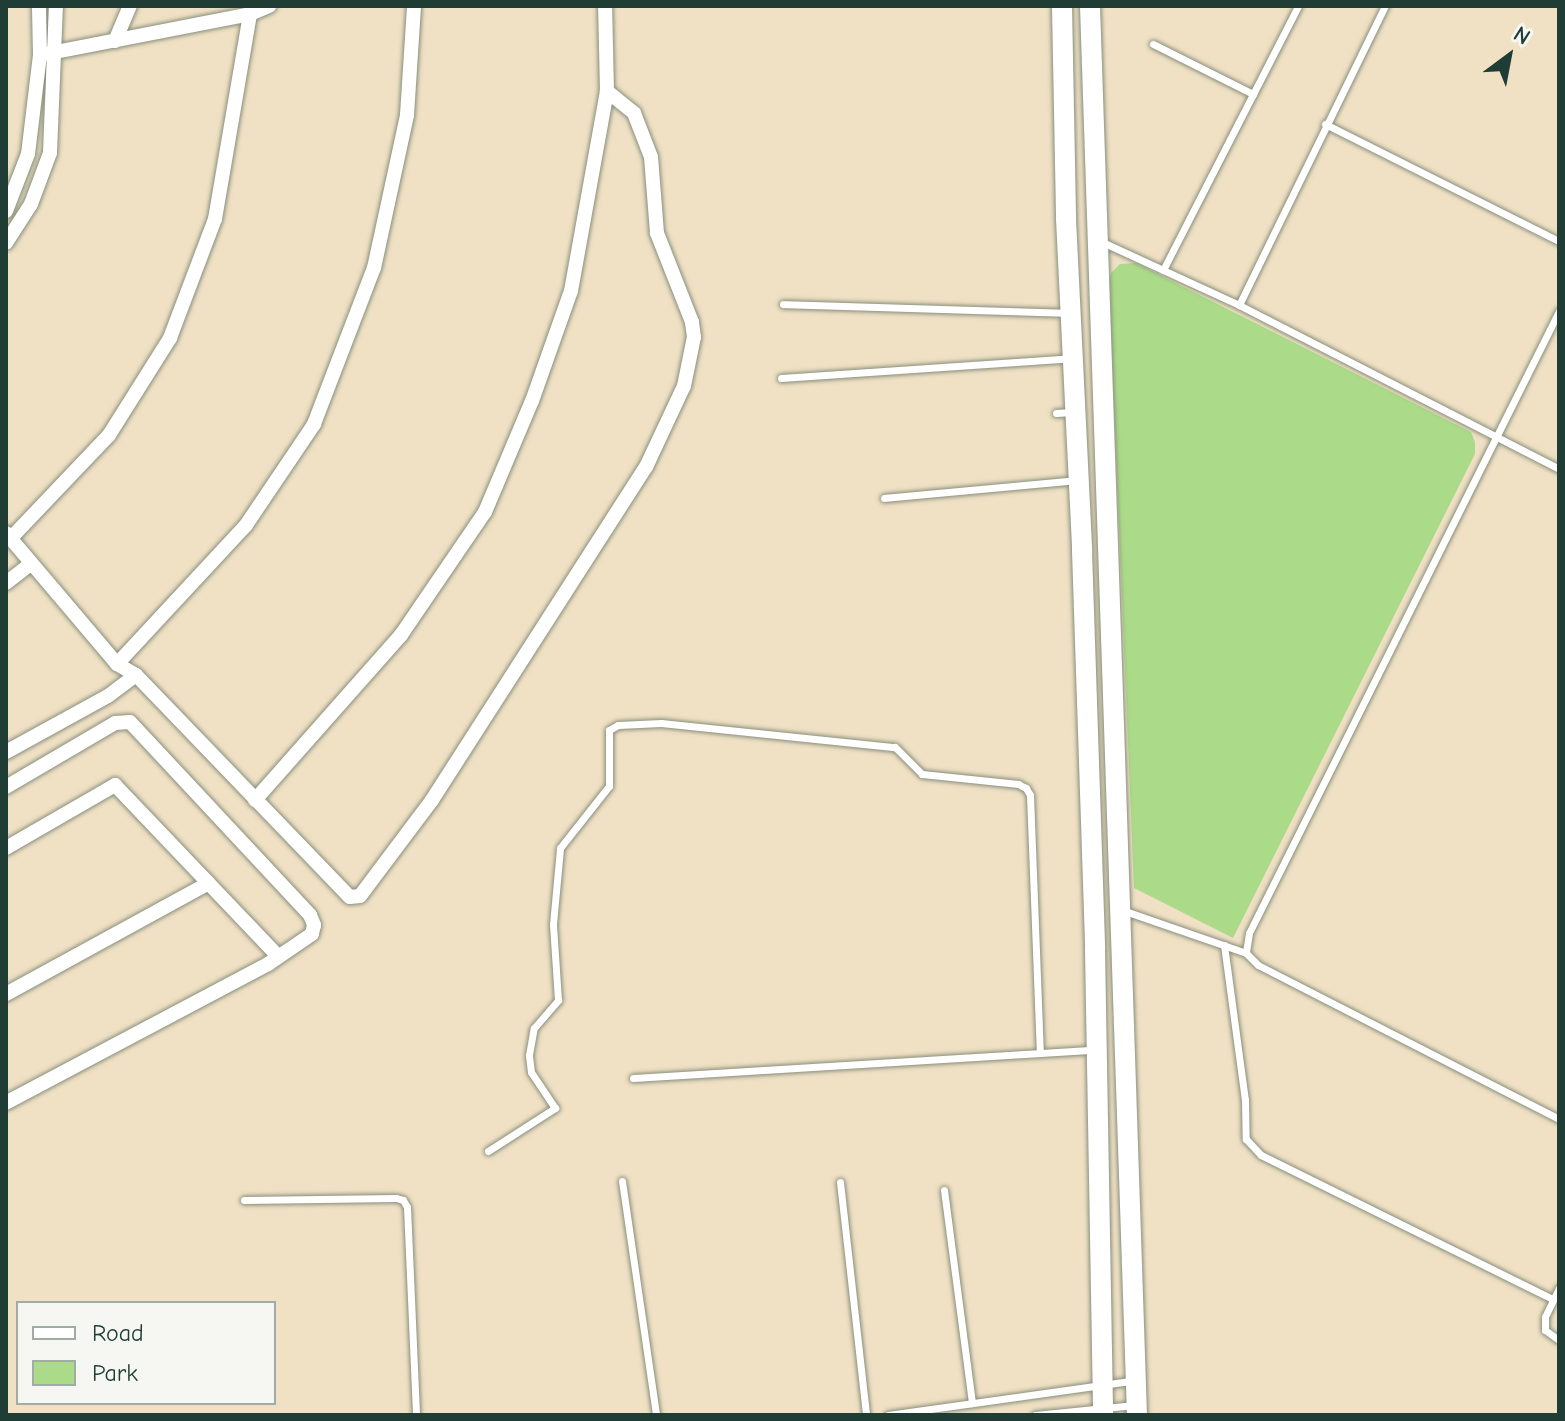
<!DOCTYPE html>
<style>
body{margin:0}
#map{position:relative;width:1565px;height:1421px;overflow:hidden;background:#f0e1c5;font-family:"Comic Neue",sans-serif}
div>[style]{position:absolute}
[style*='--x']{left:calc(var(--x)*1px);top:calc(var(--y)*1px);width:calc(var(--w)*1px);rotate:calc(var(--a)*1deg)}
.green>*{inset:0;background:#abdb89}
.roads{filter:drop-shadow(0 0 2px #888f7c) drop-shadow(0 0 2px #888f7c)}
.lane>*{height:7px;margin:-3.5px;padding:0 3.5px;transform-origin:3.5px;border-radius:3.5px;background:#fff}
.street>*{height:14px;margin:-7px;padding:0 7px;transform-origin:7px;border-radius:7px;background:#fff}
.secondary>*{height:20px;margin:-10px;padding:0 10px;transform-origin:10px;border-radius:10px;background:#fff}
span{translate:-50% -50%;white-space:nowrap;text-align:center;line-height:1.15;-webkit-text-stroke:7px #f6f6f2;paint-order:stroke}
.frame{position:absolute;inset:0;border:8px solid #1f3d34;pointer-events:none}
.legend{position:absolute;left:16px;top:1301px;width:260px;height:104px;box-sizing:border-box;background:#f6f6f2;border:2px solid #a0aca6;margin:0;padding:10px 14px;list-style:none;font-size:24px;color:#1f3d34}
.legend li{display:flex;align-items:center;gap:16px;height:40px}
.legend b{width:40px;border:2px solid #a0aca6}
.north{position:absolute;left:1469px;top:16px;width:80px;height:80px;-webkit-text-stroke:6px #f6f6f2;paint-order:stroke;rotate:32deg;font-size:22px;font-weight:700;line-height:32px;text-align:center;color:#1f3d34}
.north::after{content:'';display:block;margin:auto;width:28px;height:36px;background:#1f3d34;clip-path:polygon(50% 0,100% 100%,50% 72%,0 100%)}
</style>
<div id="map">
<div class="green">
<i style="clip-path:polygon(1136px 263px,1471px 432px,1475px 442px,1475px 454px,1233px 938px,1134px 888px,1109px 284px,1111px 273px,1120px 264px)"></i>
</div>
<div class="roads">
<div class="lane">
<i style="--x:1153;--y:44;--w:112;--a:26.6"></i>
<i style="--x:1325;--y:124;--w:262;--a:26.6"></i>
<i style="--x:1100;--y:241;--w:153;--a:24.7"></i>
<i style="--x:1239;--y:305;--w:360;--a:27.1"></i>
<i style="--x:1163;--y:270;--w:297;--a:-62.9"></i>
<i style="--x:783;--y:304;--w:285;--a:1.8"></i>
<i style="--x:1239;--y:305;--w:333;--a:-64"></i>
<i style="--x:1559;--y:311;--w:695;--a:116.49"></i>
<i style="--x:1249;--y:933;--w:20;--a:99"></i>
<i style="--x:1246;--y:953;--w:17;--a:45"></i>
<i style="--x:1258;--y:965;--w:338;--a:27.1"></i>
<i style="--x:781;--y:378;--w:291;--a:-3.9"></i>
<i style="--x:1056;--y:413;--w:17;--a:-3"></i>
<i style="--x:884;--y:498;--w:194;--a:-5.3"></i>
<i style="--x:1122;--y:910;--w:131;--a:19.1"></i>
<i style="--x:1224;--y:945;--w:156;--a:82.3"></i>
<i style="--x:1245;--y:1100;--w:39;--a:89"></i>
<i style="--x:1246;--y:1139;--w:22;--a:47"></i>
<i style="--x:1261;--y:1155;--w:326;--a:26.3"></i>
<i style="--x:633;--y:1078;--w:462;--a:-3.5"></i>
<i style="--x:488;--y:1151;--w:80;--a:-32.7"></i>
<i style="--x:555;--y:1108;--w:43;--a:-123.7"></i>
<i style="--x:531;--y:1072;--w:17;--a:-97"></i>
<i style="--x:529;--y:1055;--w:27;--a:-80"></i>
<i style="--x:534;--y:1028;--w:37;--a:-49"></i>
<i style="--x:558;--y:1000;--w:76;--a:-93.8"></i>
<i style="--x:553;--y:924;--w:76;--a:-84.7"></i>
<i style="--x:560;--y:848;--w:79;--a:-51.7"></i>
<i style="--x:609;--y:786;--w:56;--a:-90"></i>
<i style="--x:609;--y:730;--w:10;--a:-29"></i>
<i style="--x:618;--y:725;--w:43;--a:-2.7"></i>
<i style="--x:661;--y:723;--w:235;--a:5.9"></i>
<i style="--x:895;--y:747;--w:38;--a:45"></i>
<i style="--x:922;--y:774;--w:97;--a:5.9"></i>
<i style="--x:1018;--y:784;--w:9;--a:27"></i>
<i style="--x:1026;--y:788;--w:8;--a:60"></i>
<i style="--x:1030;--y:795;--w:258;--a:87.8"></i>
<i style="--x:622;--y:1181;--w:236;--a:81.7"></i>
<i style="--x:840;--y:1182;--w:234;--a:83.6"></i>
<i style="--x:944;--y:1190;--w:215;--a:82.5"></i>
<i style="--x:244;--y:1200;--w:152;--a:-0.8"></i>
<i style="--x:396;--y:1198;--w:7;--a:16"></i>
<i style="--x:403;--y:1200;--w:8;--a:60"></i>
<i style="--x:407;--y:1207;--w:208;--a:87.5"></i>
<i style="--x:1559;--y:1288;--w:32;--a:116"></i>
<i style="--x:1545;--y:1317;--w:13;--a:90"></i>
<i style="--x:1545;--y:1330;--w:17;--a:36"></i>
<i style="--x:888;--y:1415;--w:250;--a:-8"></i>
<i style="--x:1035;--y:1415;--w:100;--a:-5.8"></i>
</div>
<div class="street">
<i style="--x:115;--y:41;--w:38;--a:-67"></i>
<i style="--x:40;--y:55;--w:214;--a:-11"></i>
<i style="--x:250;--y:14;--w:21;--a:-23"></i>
<i style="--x:6;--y:211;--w:61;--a:-68.9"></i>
<i style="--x:28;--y:154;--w:100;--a:-83.1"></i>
<i style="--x:40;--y:55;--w:49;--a:-91.2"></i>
<i style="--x:6;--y:243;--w:46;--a:-57.3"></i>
<i style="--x:31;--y:204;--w:54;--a:-69.6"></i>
<i style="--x:50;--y:153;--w:147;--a:-87.7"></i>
<i style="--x:6;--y:533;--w:172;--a:49.7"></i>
<i style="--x:117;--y:664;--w:22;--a:30"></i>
<i style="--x:136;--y:675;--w:308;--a:46.1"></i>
<i style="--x:350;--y:897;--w:10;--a:-6"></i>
<i style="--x:360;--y:896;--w:120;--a:-53.1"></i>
<i style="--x:432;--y:800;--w:396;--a:-57.3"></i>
<i style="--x:646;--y:467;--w:89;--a:-64.9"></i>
<i style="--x:684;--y:386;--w:50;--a:-78.5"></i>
<i style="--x:694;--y:337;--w:15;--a:-98"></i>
<i style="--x:692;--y:322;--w:96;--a:-111.5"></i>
<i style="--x:657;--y:233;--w:76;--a:-94.5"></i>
<i style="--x:651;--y:157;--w:47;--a:-111.1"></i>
<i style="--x:634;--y:113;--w:35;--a:-141"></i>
<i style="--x:11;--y:538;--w:142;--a:-46.4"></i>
<i style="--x:109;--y:435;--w:115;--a:-57.8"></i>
<i style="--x:170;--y:338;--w:127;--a:-69.3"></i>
<i style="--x:215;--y:219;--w:208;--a:-80.3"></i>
<i style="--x:6;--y:583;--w:29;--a:-38"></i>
<i style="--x:117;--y:664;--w:190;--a:-47.1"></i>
<i style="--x:246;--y:525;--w:122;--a:-56"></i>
<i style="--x:314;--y:424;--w:167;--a:-69"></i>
<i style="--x:374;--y:268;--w:157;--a:-77.8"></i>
<i style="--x:407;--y:115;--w:109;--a:-86.3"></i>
<i style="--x:6;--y:752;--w:116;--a:-28.8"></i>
<i style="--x:108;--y:696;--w:35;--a:-37"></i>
<i style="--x:6;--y:787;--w:126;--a:-30.4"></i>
<i style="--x:115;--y:723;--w:15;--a:-4"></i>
<i style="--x:130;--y:722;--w:264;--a:47"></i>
<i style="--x:310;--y:915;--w:11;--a:68"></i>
<i style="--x:314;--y:925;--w:9;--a:103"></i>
<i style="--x:312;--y:934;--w:53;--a:145.7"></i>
<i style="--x:268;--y:964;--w:297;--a:152.1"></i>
<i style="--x:255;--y:800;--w:220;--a:-48.5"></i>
<i style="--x:401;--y:635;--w:149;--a:-55.7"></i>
<i style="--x:485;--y:512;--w:121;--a:-67.1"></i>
<i style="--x:532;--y:401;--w:117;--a:-70.5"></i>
<i style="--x:571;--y:291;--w:203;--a:-79.8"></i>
<i style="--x:607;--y:91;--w:85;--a:-91.3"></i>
<i style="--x:6;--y:848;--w:126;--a:-30"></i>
<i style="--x:115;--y:785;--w:236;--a:46.4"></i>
<i style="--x:6;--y:994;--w:231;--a:-28.7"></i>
</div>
<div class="secondary">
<i style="--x:1062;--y:6;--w:213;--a:88.9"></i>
<i style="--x:1066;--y:219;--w:332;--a:87.2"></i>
<i style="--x:1082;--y:551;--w:398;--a:88.1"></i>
<i style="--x:1095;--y:949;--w:466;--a:89"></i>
<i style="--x:1090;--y:6;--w:1410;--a:88.09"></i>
</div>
</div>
<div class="frame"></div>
<ul class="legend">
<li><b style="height:10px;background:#fff"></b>Road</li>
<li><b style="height:22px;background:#abdb89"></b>Park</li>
</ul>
<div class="north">N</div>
</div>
